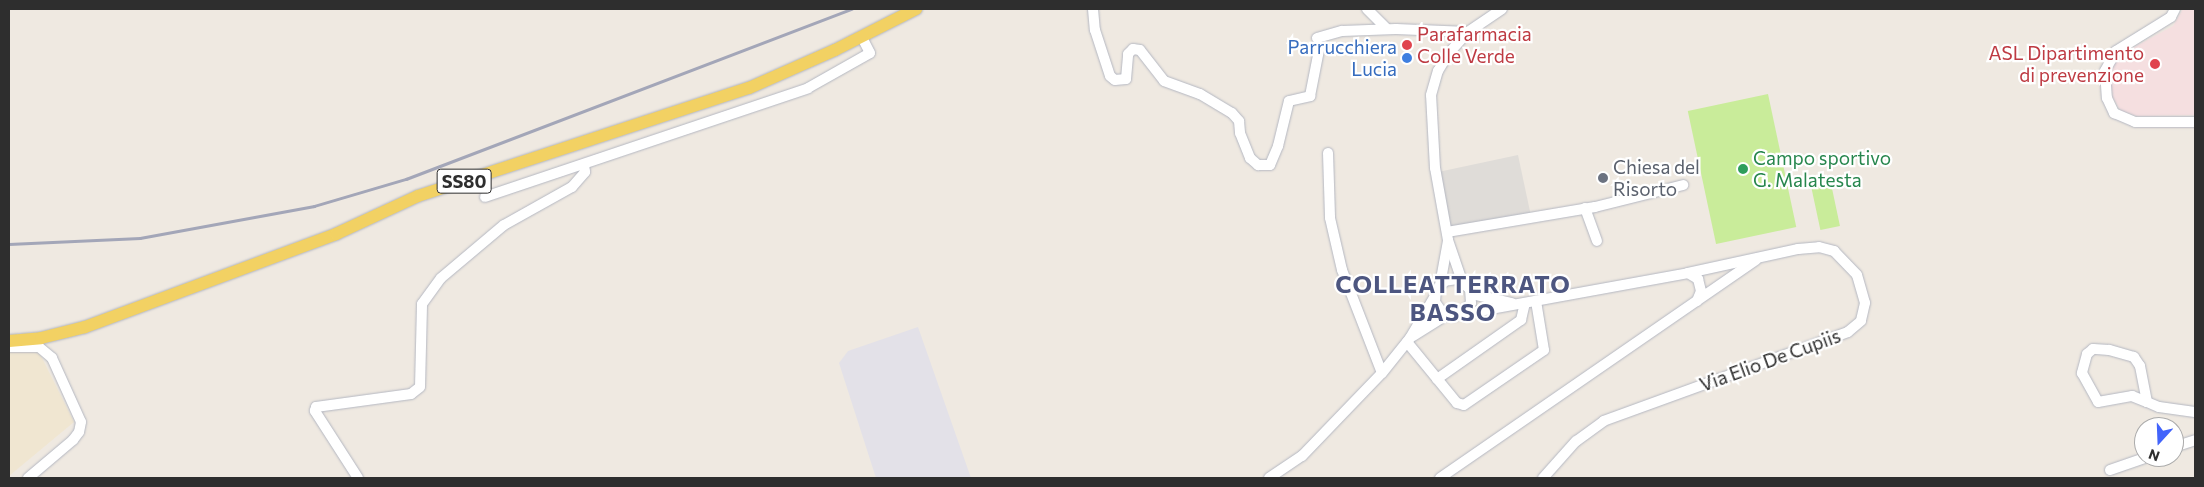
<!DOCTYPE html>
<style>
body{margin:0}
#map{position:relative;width:2204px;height:487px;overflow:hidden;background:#efe9e1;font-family:Commissioner,sans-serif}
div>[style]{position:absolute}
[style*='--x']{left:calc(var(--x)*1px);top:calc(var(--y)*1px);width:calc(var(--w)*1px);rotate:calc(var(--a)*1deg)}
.industrial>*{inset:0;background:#e3e1e8}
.education>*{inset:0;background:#f0e6d1}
.medical>*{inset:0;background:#f5dfe0}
.pitch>*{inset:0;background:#c9ec9a;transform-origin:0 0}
.plaza>*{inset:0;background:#dfdcd8;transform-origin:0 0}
.roads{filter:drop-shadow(0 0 1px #b4b7c1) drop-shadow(0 0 1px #b4b7c1)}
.minor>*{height:10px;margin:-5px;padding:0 5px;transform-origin:5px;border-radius:5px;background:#fff}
.major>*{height:12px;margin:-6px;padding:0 6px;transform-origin:6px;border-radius:6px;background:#f2d163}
.rail>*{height:2.5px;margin:-1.25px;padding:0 1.25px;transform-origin:1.25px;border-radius:1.25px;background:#a3a6b8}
.dots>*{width:14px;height:14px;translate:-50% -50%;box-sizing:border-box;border:2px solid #fff;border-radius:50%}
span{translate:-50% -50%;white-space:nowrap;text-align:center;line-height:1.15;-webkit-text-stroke:4.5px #fff;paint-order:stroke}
.shield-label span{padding:1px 4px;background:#fff;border:1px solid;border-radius:4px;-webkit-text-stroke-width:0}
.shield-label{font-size:18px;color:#2e2e2e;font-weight:700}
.health-label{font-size:19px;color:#be3a42}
.left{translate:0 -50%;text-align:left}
.right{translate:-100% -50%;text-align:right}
.shop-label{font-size:19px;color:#366cbe}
.leisure-label{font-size:19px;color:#27864d}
.worship-label{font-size:19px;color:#5b616d}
.street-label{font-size:19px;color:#2e2e2e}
.district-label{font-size:24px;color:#4d5680;font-weight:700;letter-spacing:1px}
.frame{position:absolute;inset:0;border:10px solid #2e2e2e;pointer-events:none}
.north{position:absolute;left:2134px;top:417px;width:50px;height:50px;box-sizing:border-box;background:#fff;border:1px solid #ababab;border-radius:50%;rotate:200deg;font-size:14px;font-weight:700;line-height:20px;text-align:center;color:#2e2e2e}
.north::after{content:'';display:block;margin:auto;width:18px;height:22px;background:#4264fb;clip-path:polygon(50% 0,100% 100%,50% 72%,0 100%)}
</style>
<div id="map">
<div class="industrial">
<i style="clip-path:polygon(918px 327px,971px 478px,876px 478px,839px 363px,848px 351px)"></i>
</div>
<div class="education">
<i style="clip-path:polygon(9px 348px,39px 352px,74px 422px,9px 476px)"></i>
</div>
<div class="medical">
<i style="clip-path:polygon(2183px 9px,2195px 9px,2195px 115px,2137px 116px,2121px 111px,2113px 98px,2109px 72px,2120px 55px,2173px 26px)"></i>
</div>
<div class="pitch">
<i style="left:1768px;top:94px;width:136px;height:82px;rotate:78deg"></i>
<i style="left:1830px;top:179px;width:48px;height:20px;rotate:78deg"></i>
</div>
<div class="plaza">
<i style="left:1518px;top:155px;width:64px;height:84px;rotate:78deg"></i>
</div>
<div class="roads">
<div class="minor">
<i style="--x:1093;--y:9;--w:21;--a:85"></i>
<i style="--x:1095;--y:30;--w:48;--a:71.9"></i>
<i style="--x:1110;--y:76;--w:6;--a:39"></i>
<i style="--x:1115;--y:80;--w:11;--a:-5"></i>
<i style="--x:1126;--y:79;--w:25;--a:-85"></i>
<i style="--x:1128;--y:54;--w:7;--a:-45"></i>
<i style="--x:1133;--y:49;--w:7;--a:8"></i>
<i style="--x:1140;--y:50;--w:39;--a:52"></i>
<i style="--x:1164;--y:81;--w:38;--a:20"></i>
<i style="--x:1200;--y:94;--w:37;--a:31"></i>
<i style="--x:1232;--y:113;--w:11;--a:49"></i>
<i style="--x:1239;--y:121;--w:12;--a:85"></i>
<i style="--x:1240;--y:133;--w:27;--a:68"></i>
<i style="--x:1250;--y:158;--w:11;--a:41"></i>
<i style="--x:1258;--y:165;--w:12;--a:0"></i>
<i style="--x:1270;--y:165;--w:21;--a:-67"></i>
<i style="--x:1278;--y:146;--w:46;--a:-76.3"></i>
<i style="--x:1289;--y:101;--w:22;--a:-13"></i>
<i style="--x:1310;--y:96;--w:47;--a:-78.9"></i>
<i style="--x:1367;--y:9;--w:28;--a:45"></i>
<i style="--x:2175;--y:9;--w:9;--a:117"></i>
<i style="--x:2171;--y:17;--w:65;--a:148.3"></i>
<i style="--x:2116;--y:51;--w:23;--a:119"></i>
<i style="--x:2105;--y:71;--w:27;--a:86"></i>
<i style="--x:2107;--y:98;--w:17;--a:65"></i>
<i style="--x:2114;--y:113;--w:23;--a:23"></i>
<i style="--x:2135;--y:122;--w:60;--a:0"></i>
<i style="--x:1317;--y:38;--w:26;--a:-16"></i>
<i style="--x:1342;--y:31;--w:54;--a:-2.1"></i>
<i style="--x:1396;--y:29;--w:72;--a:2.4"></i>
<i style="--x:1328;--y:153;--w:65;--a:88.2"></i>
<i style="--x:1330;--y:218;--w:53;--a:77"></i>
<i style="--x:1342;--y:270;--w:110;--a:68.8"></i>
<i style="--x:485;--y:197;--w:341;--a:-18.6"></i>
<i style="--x:808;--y:88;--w:71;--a:-29.4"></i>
<i style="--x:870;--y:53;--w:18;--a:-117"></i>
<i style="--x:1585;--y:208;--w:35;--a:70"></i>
<i style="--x:1447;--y:232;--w:150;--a:-9.6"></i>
<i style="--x:1595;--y:207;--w:91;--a:-14"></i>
<i style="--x:1688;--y:273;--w:12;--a:31"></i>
<i style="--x:1698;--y:279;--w:12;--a:76"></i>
<i style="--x:1701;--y:291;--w:11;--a:112"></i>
<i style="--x:1462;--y:281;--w:43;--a:-108.9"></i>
<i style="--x:1448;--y:240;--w:73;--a:-100.2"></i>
<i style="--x:1435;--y:168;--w:73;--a:-93.1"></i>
<i style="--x:1431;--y:95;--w:25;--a:-74"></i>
<i style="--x:1438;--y:71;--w:21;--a:-59"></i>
<i style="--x:1449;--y:53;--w:28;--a:-48"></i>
<i style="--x:1468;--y:32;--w:41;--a:-34.1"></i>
<i style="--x:1440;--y:285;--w:45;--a:-79.7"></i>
<i style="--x:1472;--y:294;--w:41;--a:12.7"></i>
<i style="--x:1462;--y:314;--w:14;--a:-51"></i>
<i style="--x:1471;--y:303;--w:14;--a:-94"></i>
<i style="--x:1470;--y:289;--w:16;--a:-142"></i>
<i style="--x:1457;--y:279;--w:12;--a:171"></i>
<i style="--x:1445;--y:281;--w:13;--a:135"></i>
<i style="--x:1436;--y:290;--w:12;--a:95"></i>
<i style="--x:1435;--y:302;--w:12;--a:55"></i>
<i style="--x:1442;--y:312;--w:11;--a:22"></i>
<i style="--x:1452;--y:316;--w:240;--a:-10.3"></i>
<i style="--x:1688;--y:273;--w:113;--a:-12.3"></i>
<i style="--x:1798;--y:249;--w:21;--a:-5"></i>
<i style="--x:1819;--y:247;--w:16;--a:15"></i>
<i style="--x:1834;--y:251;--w:33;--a:46"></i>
<i style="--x:1857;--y:275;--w:29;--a:74"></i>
<i style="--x:1865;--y:303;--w:18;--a:103"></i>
<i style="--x:1861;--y:321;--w:17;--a:140"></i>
<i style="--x:1848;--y:332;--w:260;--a:160"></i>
<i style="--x:1604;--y:421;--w:34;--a:144"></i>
<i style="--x:1576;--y:441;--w:50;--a:131.7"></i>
<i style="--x:1413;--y:336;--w:40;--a:-32"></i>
<i style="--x:1407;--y:342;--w:79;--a:50.7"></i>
<i style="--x:1457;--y:403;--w:7;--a:16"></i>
<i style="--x:1464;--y:405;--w:97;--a:-34.5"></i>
<i style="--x:1544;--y:350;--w:50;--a:-99.3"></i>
<i style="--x:9;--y:347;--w:30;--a:0"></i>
<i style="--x:39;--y:347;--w:17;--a:40"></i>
<i style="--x:52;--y:358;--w:70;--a:65.6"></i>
<i style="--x:81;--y:422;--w:10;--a:101"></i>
<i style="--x:79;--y:432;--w:10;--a:127"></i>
<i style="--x:73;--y:440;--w:59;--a:139.8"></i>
<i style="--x:1437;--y:379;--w:103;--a:-35.1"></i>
<i style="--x:1521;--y:320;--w:17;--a:-77"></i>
<i style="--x:2147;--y:402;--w:37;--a:-101"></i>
<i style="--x:2140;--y:366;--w:11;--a:-124"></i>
<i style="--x:2134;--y:357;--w:26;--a:-164"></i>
<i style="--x:2109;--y:350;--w:16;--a:-176"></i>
<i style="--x:2093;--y:349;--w:8;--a:140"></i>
<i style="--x:2087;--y:354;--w:20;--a:105"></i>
<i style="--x:2082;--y:373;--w:33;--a:61"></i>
<i style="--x:2098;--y:402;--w:35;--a:-10"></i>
<i style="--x:2132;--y:396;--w:16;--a:22"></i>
<i style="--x:2147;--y:402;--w:13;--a:23"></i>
<i style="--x:2159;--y:407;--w:36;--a:8"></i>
<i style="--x:2174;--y:447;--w:22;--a:-18"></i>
<i style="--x:2110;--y:470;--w:39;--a:-19"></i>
<i style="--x:358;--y:478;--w:80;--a:-122.7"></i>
<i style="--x:315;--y:411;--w:4;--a:-76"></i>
<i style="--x:316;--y:407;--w:96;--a:-7.8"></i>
<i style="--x:411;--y:394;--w:11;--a:-38"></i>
<i style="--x:420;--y:387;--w:83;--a:-88.6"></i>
<i style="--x:422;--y:304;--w:32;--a:-54"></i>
<i style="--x:441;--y:278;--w:82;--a:-40.1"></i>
<i style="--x:504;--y:225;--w:78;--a:-29.2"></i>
<i style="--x:572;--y:187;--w:20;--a:-49"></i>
<i style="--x:585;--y:172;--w:7;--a:-98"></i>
<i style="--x:1269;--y:478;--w:40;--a:-34"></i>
<i style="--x:1302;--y:456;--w:115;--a:-46.1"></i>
<i style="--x:1382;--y:373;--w:45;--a:-51.3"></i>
<i style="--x:1410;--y:338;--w:49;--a:-59.2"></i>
<i style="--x:1440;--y:478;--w:384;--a:-34.6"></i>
</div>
<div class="major">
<i style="--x:9;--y:341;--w:32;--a:-5"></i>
<i style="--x:41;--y:338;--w:45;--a:-14"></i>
<i style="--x:85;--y:327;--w:268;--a:-20.3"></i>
<i style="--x:336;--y:234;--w:90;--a:-24.9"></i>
<i style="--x:418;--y:196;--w:348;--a:-18.1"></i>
<i style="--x:749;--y:88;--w:94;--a:-23.8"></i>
<i style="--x:835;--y:50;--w:91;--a:-26.8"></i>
</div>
</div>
<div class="rail">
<i style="--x:9;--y:244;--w:131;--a:-2.6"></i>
<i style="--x:140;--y:238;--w:177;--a:-10.4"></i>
<i style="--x:314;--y:206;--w:96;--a:-16.4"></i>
<i style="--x:406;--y:179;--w:477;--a:-20.9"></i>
</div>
<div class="dots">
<i style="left:1407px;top:45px;background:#e0444e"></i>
<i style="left:1407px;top:58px;background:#3f7fe0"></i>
<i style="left:2155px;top:64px;background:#e0444e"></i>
<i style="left:1743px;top:169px;background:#2e9e5b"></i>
<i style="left:1603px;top:178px;background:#6b7280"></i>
</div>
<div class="shield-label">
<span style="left:464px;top:181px">SS80</span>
</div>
<div class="health-label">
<span class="left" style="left:1417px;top:45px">Parafarmacia<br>Colle Verde</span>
<span class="right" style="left:2144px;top:64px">ASL Dipartimento<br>di prevenzione</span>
</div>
<div class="shop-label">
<span class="right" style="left:1397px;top:58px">Parrucchiera<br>Lucia</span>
</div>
<div class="leisure-label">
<span class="left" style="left:1753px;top:169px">Campo sportivo<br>G. Malatesta</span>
</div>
<div class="worship-label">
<span class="left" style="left:1613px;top:178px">Chiesa del<br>Risorto</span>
</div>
<div class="street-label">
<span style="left:1770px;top:360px;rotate:-20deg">Via Elio De Cupiis</span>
</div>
<div class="district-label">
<span style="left:1453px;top:298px">COLLEATTERRATO<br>BASSO</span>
</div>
<div class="frame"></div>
<div class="north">N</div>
</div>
